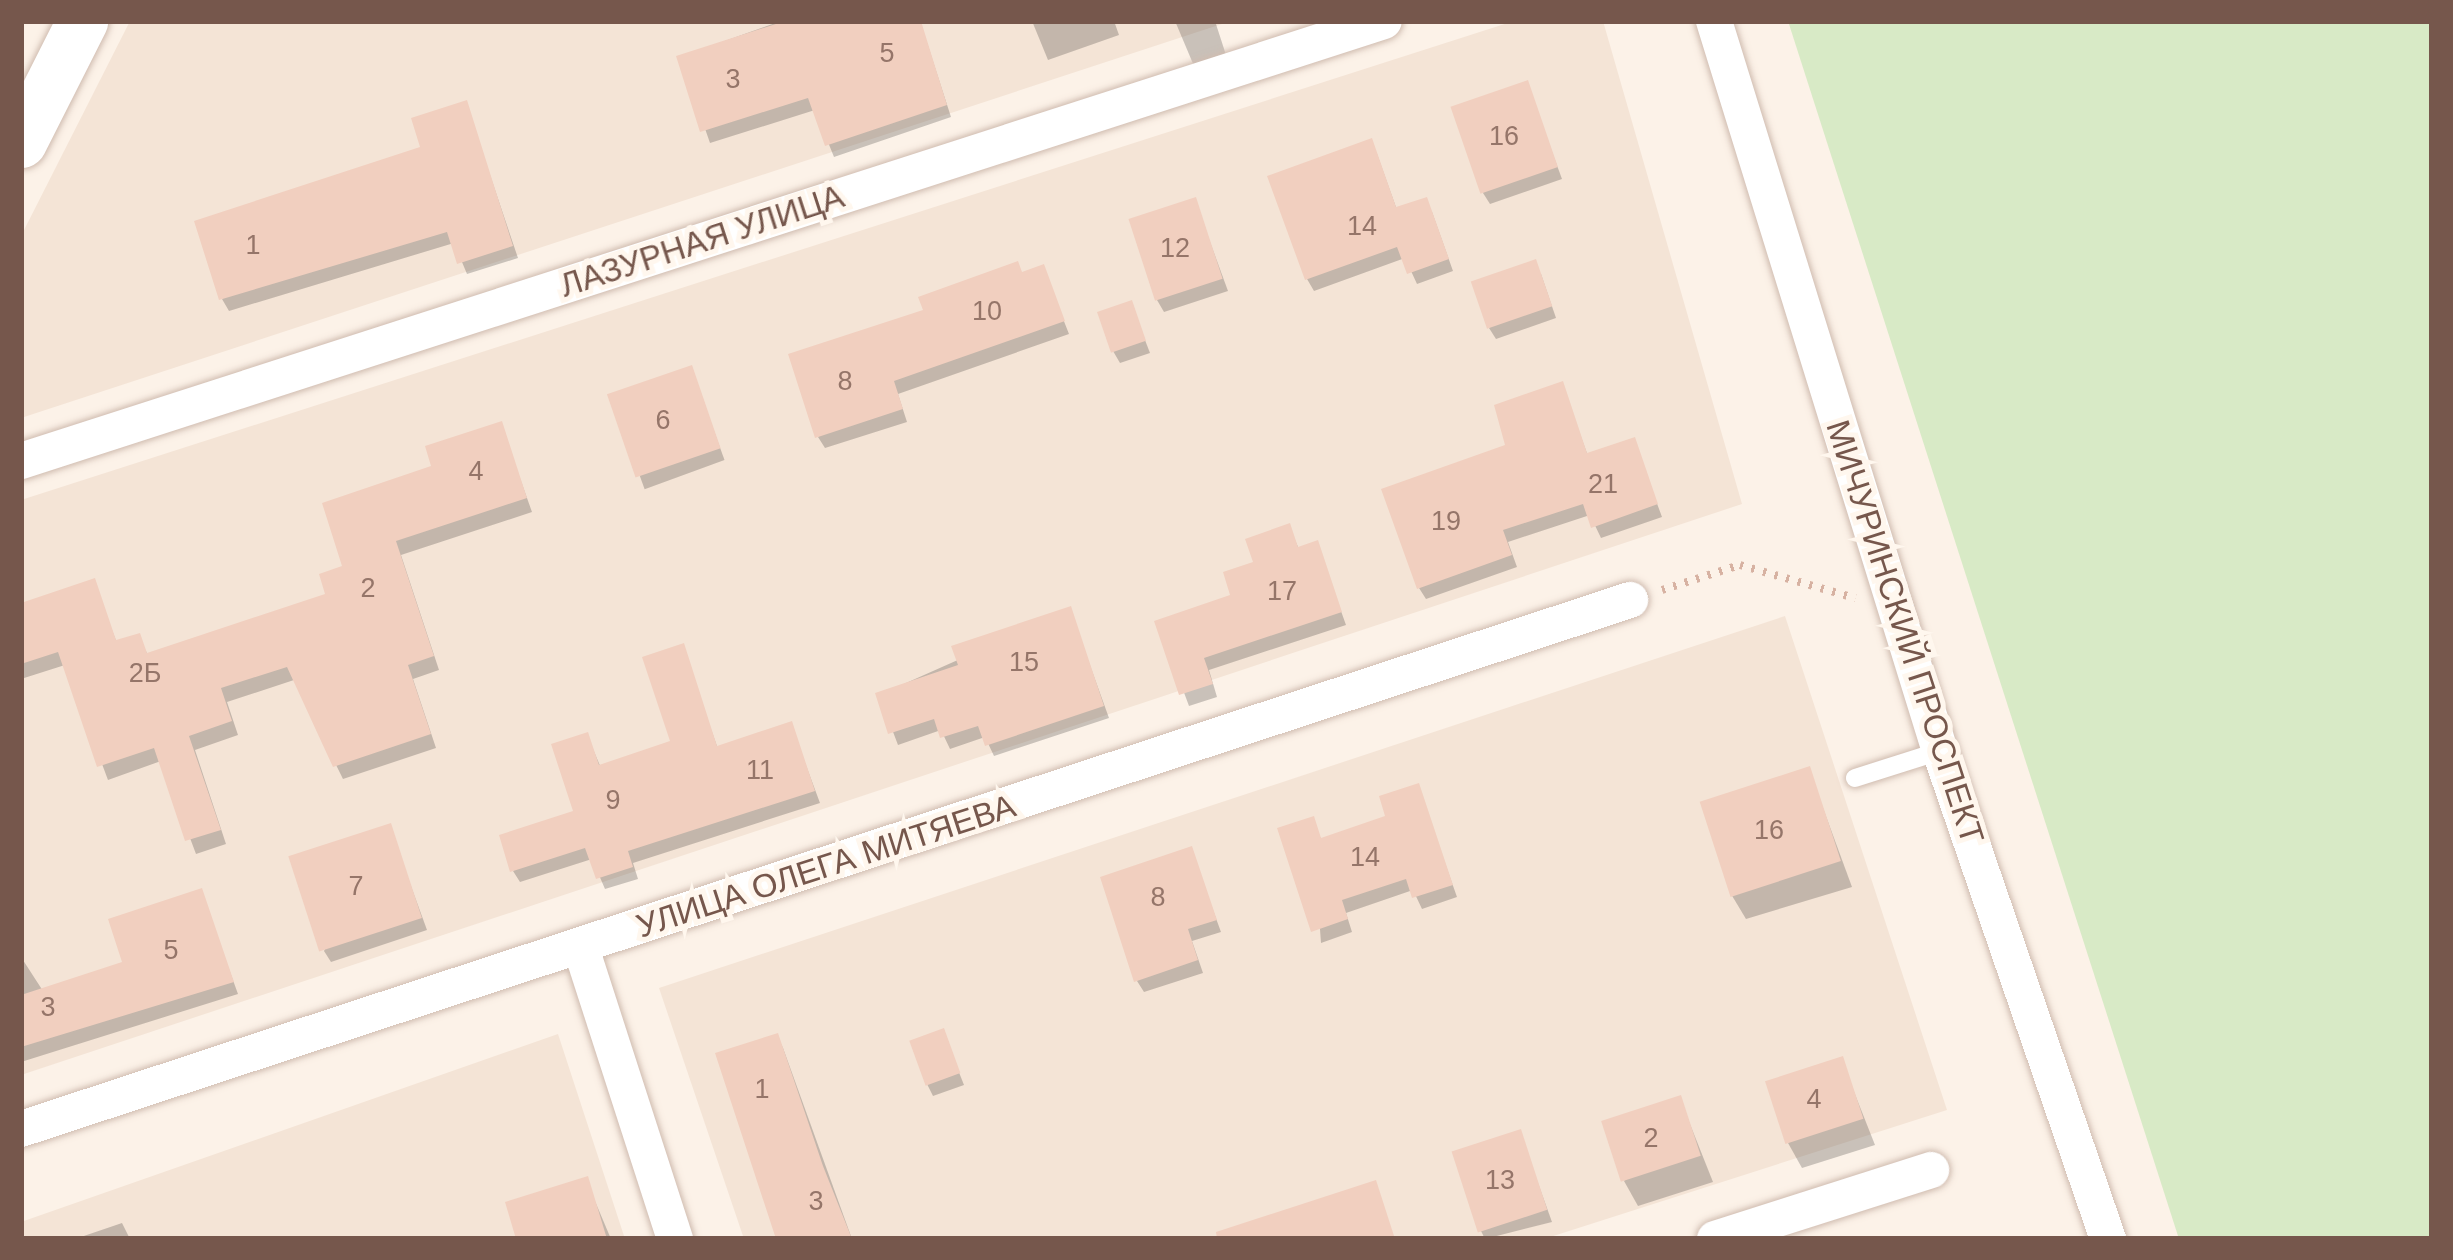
<!DOCTYPE html>
<meta charset="utf-8">
<style>
body{margin:0}
#map{position:relative;width:2453px;height:1260px;overflow:hidden;background:#fcf2e8;font-family:Helvetica,sans-serif}
div>[style]{position:absolute}
[style*='--x']{left:calc(var(--x)*1px);top:calc(var(--y)*1px);width:calc(var(--w)*1px);rotate:calc(var(--a)*1deg)}
.residential>*{inset:0;background:#f4e4d6}
.green>*{inset:0;background:#d8eac6}
.shadow>*{inset:0;background:#0003;transform-origin:0 0}
.building>*{inset:0;background:#f1cfbf;transform-origin:0 0}
.path>*{height:8px;margin-top:-4px;transform-origin:0;background:repeating-linear-gradient(90deg,#d7b2a2 0 3px,transparent 0 12px)}
.roads{filter:drop-shadow(0 0 3px #d0bcb0) drop-shadow(0 0 3px #d0bcb0)}
.lane>*{height:18px;margin:-9px;padding:0 9px;transform-origin:9px;border-radius:9px;background:#fff}
.street>*{height:36px;margin:-18px;padding:0 18px;transform-origin:18px;border-radius:18px;background:#fff}
.secondary>*{height:51px;margin:-25.5px;padding:0 25.5px;transform-origin:25.5px;border-radius:25.5px;background:#fff}
span{translate:-50% -50%;white-space:nowrap;text-align:center;line-height:1.15;-webkit-text-stroke:10px #fff7ee;paint-order:stroke}
.number-label{font-size:27px;color:#957569}
.number-label span{-webkit-text-stroke-width:0}
.street-label{font-size:33px;color:#76574c}
.frame{position:absolute;inset:0;border:24px solid #76574c;pointer-events:none}
</style>
<div id="map">
<div class="residential">
<i style="clip-path:polygon(130px 21px,1231px 21px,21px 418px,21px 236px)"></i>
<i style="clip-path:polygon(1514px 21px,1603px 21px,1742px 504px,21px 1075px,21px 500px)"></i>
<i style="clip-path:polygon(1785px 616px,1947px 1110px,1544px 1239px,744px 1239px,659px 988px)"></i>
<i style="clip-path:polygon(558px 1034px,625px 1239px,21px 1239px,21px 1222px)"></i>
</div>
<div class="green">
<i style="clip-path:polygon(1788px 21px,2432px 21px,2432px 1239px,2179px 1239px)"></i>
</div>
<div class="shadow">
<i style="clip-path:polygon(781px 21px,920px 21px,951px 117px,834px 157px,815px 110px,710px 143px,680px 57px)"></i>
<i style="clip-path:polygon(1032px 21px,1114px 21px,1119px 35px,1048px 60px)"></i>
<i style="clip-path:polygon(1175px 21px,1215px 21px,1226px 55px,1194px 66px)"></i>
<i style="clip-path:polygon(1527px 84px,1562px 179px,1490px 204px,1483px 193px)"></i>
<i style="clip-path:polygon(466px 104px,518px 258px,467px 274px,454px 243px,229px 311px,222px 299px,424px 149px)"></i>
<i style="clip-path:polygon(1377px 154px,1397px 210px,1432px 212px,1453px 271px,1417px 284px,1405px 258px,1314px 291px,1307px 279px)"></i>
<i style="clip-path:polygon(1195px 201px,1228px 291px,1164px 312px,1157px 300px)"></i>
<i style="clip-path:polygon(1043px 268px,1069px 334px,898px 394px,907px 422px,825px 448px,818px 437px,926px 312px)"></i>
<i style="clip-path:polygon(1541px 274px,1556px 318px,1496px 339px,1489px 328px)"></i>
<i style="clip-path:polygon(1131px 304px,1150px 353px,1120px 363px,1113px 351px)"></i>
<i style="left:691px;top:368px;width:98px;height:85px;rotate:70deg"></i>
<i style="clip-path:polygon(1562px 385px,1588px 456px,1634px 441px,1662px 517px,1601px 538px,1590px 515px,1508px 542px,1517px 567px,1426px 599px,1419px 588px)"></i>
<i style="clip-path:polygon(501px 425px,532px 512px,401px 555px,439px 670px,413px 679px,436px 748px,343px 779px,294px 680px,227px 702px,238px 735px,195px 750px,226px 844px,196px 854px,161px 761px,108px 780px,65px 665px,21px 679px,21px 606px,93px 582px,117px 643px,138px 636px,148px 655px,329px 596px,435px 468px)"></i>
<i style="clip-path:polygon(1289px 527px,1299px 549px,1317px 544px,1346px 625px,1209px 670px,1217px 697px,1189px 706px,1158px 623px,1234px 596px)"></i>
<i style="clip-path:polygon(1070px 610px,1109px 718px,994px 756px,985px 737px,950px 749px,941px 730px,898px 745px,879px 695px)"></i>
<i style="clip-path:polygon(682px 647px,718px 749px,791px 725px,820px 803px,633px 863px,638px 879px,605px 889px,592px 859px,520px 882px,513px 871px,577px 813px,587px 735px,601px 768px,674px 743px)"></i>
<i style="clip-path:polygon(1809px 770px,1852px 887px,1746px 919px,1731px 894px)"></i>
<i style="clip-path:polygon(1418px 787px,1457px 897px,1422px 909px,1413px 890px,1346px 913px,1352px 932px,1321px 943px,1312px 820px,1322px 841px,1389px 818px)"></i>
<i style="clip-path:polygon(389px 826px,427px 930px,331px 962px,324px 951px)"></i>
<i style="clip-path:polygon(1191px 850px,1221px 932px,1192px 941px,1203px 973px,1144px 992px,1137px 981px)"></i>
<i style="clip-path:polygon(201px 892px,238px 994px,21px 1062px,21px 957px,43px 991px,126px 964px)"></i>
<i style="clip-path:polygon(943px 1032px,964px 1085px,933px 1096px,927px 1084px)"></i>
<i style="clip-path:polygon(777px 1036px,783px 1048px,852px 1239px,779px 1239px)"></i>
<i style="clip-path:polygon(1841px 1059px,1875px 1145px,1802px 1168px,1788px 1143px)"></i>
<i style="clip-path:polygon(1680px 1099px,1713px 1182px,1638px 1206px,1624px 1181px)"></i>
<i style="clip-path:polygon(1520px 1133px,1552px 1222px,1485px 1239px,1481px 1231px)"></i>
<i style="clip-path:polygon(586px 1180px,611px 1239px,519px 1239px)"></i>
<i style="clip-path:polygon(122px 1223px,130px 1239px,75px 1239px)"></i>
</div>
<div class="building">
<i style="clip-path:polygon(785px 21px,921px 21px,947px 105px,825px 146px,808px 98px,700px 132px,676px 56px)"></i>
<i style="left:1528px;top:80px;width:92px;height:82px;rotate:71deg"></i>
<i style="clip-path:polygon(467px 100px,513px 246px,457px 264px,447px 232px,219px 300px,194px 221px,420px 147px,411px 118px)"></i>
<i style="clip-path:polygon(1372px 138px,1396px 207px,1427px 197px,1449px 259px,1407px 274px,1397px 247px,1305px 280px,1267px 176px)"></i>
<i style="left:1196px;top:197px;width:86px;height:71px;rotate:72deg"></i>
<i style="left:1536px;top:259px;width:50px;height:69px;rotate:71deg"></i>
<i style="clip-path:polygon(1018px 261px,1022px 272px,1044px 264px,1065px 321px,894px 381px,903px 409px,815px 438px,788px 354px,923px 310px,918px 297px)"></i>
<i style="left:1132px;top:300px;width:43px;height:37px;rotate:71deg"></i>
<i style="left:692px;top:365px;width:88px;height:90px;rotate:71deg"></i>
<i style="clip-path:polygon(1563px 381px,1587px 453px,1635px 437px,1658px 504px,1591px 528px,1583px 504px,1503px 530px,1512px 555px,1417px 589px,1381px 489px,1505px 445px,1494px 405px)"></i>
<i style="clip-path:polygon(502px 421px,527px 498px,396px 541px,434px 656px,408px 665px,431px 734px,333px 767px,287px 667px,221px 688px,232px 721px,189px 736px,221px 830px,185px 841px,154px 748px,97px 767px,58px 652px,21px 664px,21px 603px,95px 578px,116px 640px,140px 633px,147px 653px,325px 594px,319px 574px,342px 566px,322px 503px,431px 466px,425px 446px)"></i>
<i style="clip-path:polygon(1290px 523px,1298px 547px,1318px 540px,1342px 612px,1204px 658px,1213px 684px,1179px 695px,1154px 621px,1230px 595px,1223px 572px,1253px 562px,1245px 539px)"></i>
<i style="clip-path:polygon(1071px 606px,1104px 706px,985px 746px,978px 726px,940px 738px,934px 719px,888px 734px,875px 693px,958px 665px,951px 646px)"></i>
<i style="clip-path:polygon(684px 643px,717px 746px,792px 721px,815px 791px,628px 851px,633px 867px,596px 879px,585px 848px,510px 872px,499px 835px,573px 811px,551px 744px,588px 732px,599px 765px,670px 741px,642px 657px)"></i>
<i style="left:1810px;top:766px;width:100px;height:116px;rotate:72deg"></i>
<i style="clip-path:polygon(1419px 783px,1453px 885px,1412px 898px,1406px 879px,1342px 900px,1348px 919px,1311px 932px,1277px 828px,1314px 816px,1321px 838px,1385px 816px,1379px 796px)"></i>
<i style="left:391px;top:823px;width:100px;height:108px;rotate:72deg"></i>
<i style="clip-path:polygon(1192px 846px,1217px 920px,1188px 929px,1198px 960px,1134px 982px,1100px 877px)"></i>
<i style="clip-path:polygon(202px 888px,234px 982px,21px 1047px,21px 995px,122px 962px,108px 919px)"></i>
<i style="left:944px;top:1028px;width:48px;height:37px;rotate:70deg"></i>
<i style="clip-path:polygon(778px 1033px,823px 1166px,852px 1239px,776px 1239px,715px 1053px)"></i>
<i style="left:1843px;top:1056px;width:66px;height:82px;rotate:72deg"></i>
<i style="left:1681px;top:1095px;width:64px;height:84px;rotate:72deg"></i>
<i style="left:1521px;top:1129px;width:85px;height:73px;rotate:72deg"></i>
<i style="clip-path:polygon(588px 1176px,607px 1239px,516px 1239px,505px 1202px)"></i>
<i style="clip-path:polygon(1376px 1180px,1395px 1239px,1217px 1239px,1216px 1232px)"></i>
</div>
<div class="path">
<i style="--x:1662;--y:590;--w:82;--a:-17.8"></i>
<i style="--x:1740;--y:565;--w:120;--a:16"></i>
</div>
<div class="roads">
<div class="lane">
<i style="--x:1855;--y:778;--w:89;--a:-17.6"></i>
</div>
<div class="street">
<i style="--x:1714;--y:21;--w:764;--a:72.8"></i>
<i style="--x:1940;--y:751;--w:516;--a:71"></i>
<i style="--x:21;--y:461;--w:1432;--a:-17.89"></i>
<i style="--x:581;--y:948;--w:306;--a:72.1"></i>
<i style="--x:21;--y:1129;--w:1694;--a:-18.2"></i>
<i style="--x:1715;--y:1239;--w:227;--a:-17.7"></i>
</div>
<div class="secondary">
<i style="--x:21;--y:142;--w:136;--a:-63.2"></i>
</div>
</div>
<div class="number-label">
<span style="left:887px;top:54px">5</span>
<span style="left:733px;top:80px">3</span>
<span style="left:1504px;top:137px">16</span>
<span style="left:1362px;top:227px">14</span>
<span style="left:253px;top:246px">1</span>
<span style="left:1175px;top:249px">12</span>
<span style="left:987px;top:312px">10</span>
<span style="left:845px;top:382px">8</span>
<span style="left:663px;top:421px">6</span>
<span style="left:476px;top:472px">4</span>
<span style="left:1603px;top:485px">21</span>
<span style="left:1446px;top:522px">19</span>
<span style="left:368px;top:589px">2</span>
<span style="left:1282px;top:592px">17</span>
<span style="left:1024px;top:663px">15</span>
<span style="left:145px;top:674px">2Б</span>
<span style="left:760px;top:771px">11</span>
<span style="left:613px;top:801px">9</span>
<span style="left:1769px;top:831px">16</span>
<span style="left:1365px;top:858px">14</span>
<span style="left:356px;top:887px">7</span>
<span style="left:1158px;top:898px">8</span>
<span style="left:171px;top:951px">5</span>
<span style="left:48px;top:1008px">3</span>
<span style="left:762px;top:1090px">1</span>
<span style="left:1814px;top:1100px">4</span>
<span style="left:1651px;top:1139px">2</span>
<span style="left:1500px;top:1181px">13</span>
<span style="left:816px;top:1202px">3</span>
</div>
<div class="street-label">
<span style="left:702px;top:241px;rotate:-18deg">ЛАЗУРНАЯ УЛИЦА</span>
<span style="left:1905px;top:632px;rotate:72deg">МИЧУРИНСКИЙ ПРОСПЕКТ</span>
<span style="left:826px;top:866px;rotate:-18deg">УЛИЦА ОЛЕГА МИТЯЕВА</span>
</div>
<div class="frame"></div>
</div>
